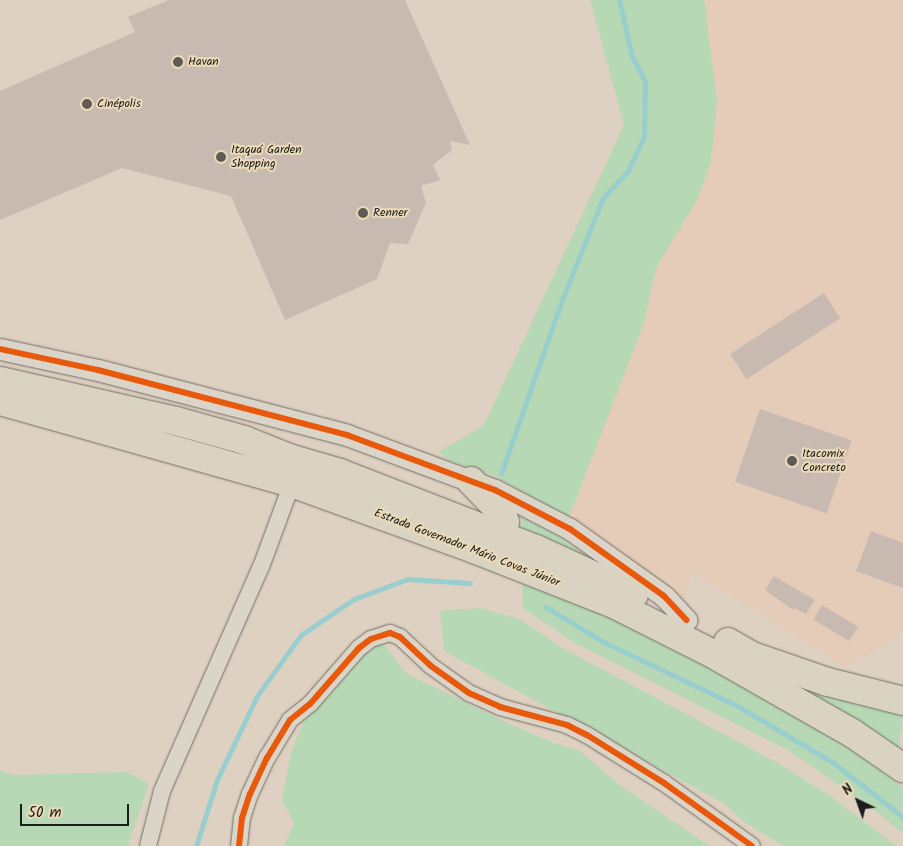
<!DOCTYPE html>
<meta charset="utf-8">
<style>
body{margin:0}
#map{position:relative;width:903px;height:846px;overflow:hidden;background:#ded1c1;font-family:Kalam,sans-serif}
div>[style]{position:absolute}
[style*='--x']{left:calc(var(--x)*1px);top:calc(var(--y)*1px);width:calc(var(--w)*1px);rotate:calc(var(--a)*1deg)}
.built>*{inset:0;background:#e5ccb8}
.green>*{inset:0;background:#b7d8b5}
.stream>*{height:4.5px;margin:-2.25px;padding:0 2.25px;transform-origin:2.25px;border-radius:2.25px;background:#99cece}
.building>*{inset:0;background:#c8b9b1;transform-origin:0 0}
.roads{filter:drop-shadow(0 0 1px #736d66) drop-shadow(0 0 1px #736d66)}
.minor>*{height:16px;margin:-8px;padding:0 8px;transform-origin:8px;border-radius:8px;background:#dbd4c8}
.tertiary>*{height:21px;margin:-10.5px;padding:0 10.5px;transform-origin:10.5px;border-radius:10.5px;background:#dbd4c8}
.trunk>*{height:28px;margin:-14px;padding:0 14px;transform-origin:14px;border-radius:14px;background:#dbd3c1}
.cycleway>*{height:6px;margin:-3px;padding:0 3px;transform-origin:3px;border-radius:3px;background:#e8590c}
.dots>*{width:14px;height:14px;translate:-50% -50%;box-sizing:border-box;border:2px solid #ecdbb8;border-radius:50%}
span{translate:-50% -50%;white-space:nowrap;text-align:center;line-height:1.15;-webkit-text-stroke:4px #ecdbb8;paint-order:stroke}
.poi-label{font-size:12px;color:#1c1c1c}
.left{translate:0 -50%;text-align:left}
.street-label{font-size:12px;color:#1c1c1c}
.north{position:absolute;left:833px;top:776px;width:50px;height:50px;-webkit-text-stroke:4px #ecdbb8;paint-order:stroke;rotate:318deg;font-size:14px;font-weight:700;line-height:20px;text-align:center;color:#1c1c1c}
.north::after{content:'';display:block;margin:auto;width:18px;height:22px;background:#1c1c1c;clip-path:polygon(50% 0,100% 100%,50% 72%,0 100%)}
.scale{position:absolute;left:20px;top:804px;width:109px;height:22px;box-sizing:border-box;border:2px solid #1c1c1c;border-top:0;padding-left:6px;font-size:15px;line-height:18px;white-space:nowrap;color:#1c1c1c;-webkit-text-stroke:4px #ecdbb8;paint-order:stroke}
</style>
<div id="map">
<div class="built">
<i style="clip-path:polygon(704px 0,903px 0,903px 634px,846px 667px,691px 571px,685px 599px,567px 517px,571px 512px,644px 323px,656px 268px,698px 198px,717px 100px)"></i>
</div>
<div class="green">
<i style="clip-path:polygon(590px 0,704px 0,717px 100px,711px 162px,698px 198px,656px 268px,644px 323px,571px 512px,567px 517px,493px 475px,451px 462px,439px 452px,484px 425px,624px 125px)"></i>
<i style="clip-path:polygon(522px 516px,563px 539px,601px 567px,522px 533px)"></i>
<i style="clip-path:polygon(522px 581px,629px 622px,855px 751px,903px 787px,903px 833px,869px 806px,788px 750px,577px 644px,523px 608px)"></i>
<i style="clip-path:polygon(479px 608px,520px 619px,566px 650px,778px 763px,833px 798px,896px 846px,784px 846px,744px 822px,725px 804px,444px 651px,440px 611px)"></i>
<i style="clip-path:polygon(380px 640px,407px 674px,508px 723px,551px 742px,580px 751px,621px 786px,709px 846px,284px 846px,294px 823px,282px 800px,291px 753px,303px 722px,358px 652px)"></i>
<i style="clip-path:polygon(773px 677px,903px 715px,897px 756px)"></i>
<i style="clip-path:polygon(0 771px,14px 775px,127px 772px,149px 784px,129px 841px,130px 846px,0 846px)"></i>
</div>
<div class="stream">
<i style="--x:501;--y:474;--w:184;--a:-70.7"></i>
<i style="--x:562;--y:300;--w:110;--a:-68.1"></i>
<i style="--x:603;--y:198;--w:37;--a:-47"></i>
<i style="--x:628;--y:171;--w:38;--a:-65"></i>
<i style="--x:644;--y:137;--w:55;--a:-89"></i>
<i style="--x:645;--y:82;--w:28;--a:-117"></i>
<i style="--x:632;--y:57;--w:58;--a:-102.8"></i>
<i style="--x:546;--y:607;--w:68;--a:31.1"></i>
<i style="--x:604;--y:642;--w:148;--a:25.5"></i>
<i style="--x:738;--y:706;--w:112;--a:30.7"></i>
<i style="--x:834;--y:763;--w:88;--a:38"></i>
<i style="--x:196;--y:846;--w:69;--a:-72.3"></i>
<i style="--x:217;--y:780;--w:93;--a:-64.5"></i>
<i style="--x:257;--y:696;--w:75;--a:-54.2"></i>
<i style="--x:301;--y:635;--w:64;--a:-34.2"></i>
<i style="--x:354;--y:599;--w:58;--a:-20.3"></i>
<i style="--x:408;--y:579;--w:62;--a:3.7"></i>
</div>
<div class="building">
<i style="clip-path:polygon(169px 0,405px 0,470px 145px,450px 141px,452px 150px,433px 165px,440px 180px,421px 186px,426px 203px,408px 244px,390px 243px,377px 279px,285px 320px,231px 196px,122px 168px,0 220px,0 91px,135px 32px,128px 17px)"></i>
<i style="left:824px;top:293px;width:30px;height:112px;rotate:57deg"></i>
<i style="left:760px;top:409px;width:97px;height:77px;rotate:19deg"></i>
<i style="clip-path:polygon(871px 531px,903px 543px,903px 588px,856px 571px)"></i>
<i style="clip-path:polygon(774px 576px,815px 600px,806px 614px,794px 608px,793px 610px,765px 590px)"></i>
<i style="left:822px;top:605px;width:42px;height:17px;rotate:31deg"></i>
</div>
<div class="roads">
<div class="minor">
<i style="--x:148;--y:846;--w:57;--a:-75.7"></i>
<i style="--x:162;--y:791;--w:245;--a:-66.2"></i>
<i style="--x:261;--y:567;--w:90;--a:-69.7"></i>
<i style="--x:239;--y:846;--w:28;--a:-84"></i>
<i style="--x:242;--y:818;--w:25;--a:-72"></i>
<i style="--x:250;--y:794;--w:40;--a:-65"></i>
<i style="--x:267;--y:758;--w:44;--a:-58.8"></i>
<i style="--x:290;--y:720;--w:26;--a:-39"></i>
<i style="--x:310;--y:704;--w:74;--a:-48.8"></i>
<i style="--x:359;--y:648;--w:15;--a:-37"></i>
<i style="--x:371;--y:639;--w:20;--a:-18"></i>
<i style="--x:390;--y:633;--w:11;--a:22"></i>
<i style="--x:400;--y:637;--w:42;--a:43.1"></i>
<i style="--x:431;--y:666;--w:47;--a:35.4"></i>
<i style="--x:469;--y:693;--w:34;--a:24"></i>
<i style="--x:500;--y:707;--w:69;--a:15"></i>
<i style="--x:567;--y:725;--w:22;--a:27"></i>
<i style="--x:587;--y:735;--w:91;--a:31.9"></i>
<i style="--x:664;--y:783;--w:108;--a:35.6"></i>
</div>
<div class="tertiary">
<i style="--x:0;--y:349;--w:100;--a:12.1"></i>
<i style="--x:98;--y:370;--w:257;--a:14.6"></i>
<i style="--x:347;--y:435;--w:158;--a:20.4"></i>
<i style="--x:495;--y:490;--w:85;--a:27.5"></i>
<i style="--x:570;--y:529;--w:115;--a:35.5"></i>
<i style="--x:664;--y:596;--w:33;--a:47"></i>
</div>
<div class="trunk">
<i style="--x:0;--y:381;--w:180;--a:12.8"></i>
<i style="--x:176;--y:421;--w:71;--a:15.6"></i>
<i style="--x:244;--y:440;--w:52;--a:21.6"></i>
<i style="--x:292;--y:459;--w:50;--a:16.3"></i>
<i style="--x:340;--y:473;--w:210;--a:21.2"></i>
<i style="--x:536;--y:549;--w:108;--a:24.7"></i>
<i style="--x:0;--y:401;--w:303;--a:15.7"></i>
<i style="--x:292;--y:483;--w:194;--a:19.9"></i>
<i style="--x:474;--y:549;--w:153;--a:21.5"></i>
<i style="--x:616;--y:605;--w:111;--a:26.8"></i>
<i style="--x:715;--y:655;--w:158;--a:29.7"></i>
<i style="--x:852;--y:733;--w:62;--a:34.5"></i>
<i style="--x:471;--y:481;--w:45;--a:45.9"></i>
<i style="--x:502;--y:513;--w:9;--a:72"></i>
<i style="--x:505;--y:522;--w:14;--a:120"></i>
<i style="--x:498;--y:534;--w:15;--a:148"></i>
<i style="--x:728;--y:642;--w:28;--a:30"></i>
<i style="--x:752;--y:656;--w:80;--a:18.9"></i>
<i style="--x:828;--y:682;--w:77;--a:14.2"></i>
</div>
</div>
<div class="cycleway">
<i style="--x:0;--y:349;--w:100;--a:12.1"></i>
<i style="--x:98;--y:370;--w:257;--a:14.6"></i>
<i style="--x:347;--y:435;--w:158;--a:20.4"></i>
<i style="--x:495;--y:490;--w:85;--a:27.5"></i>
<i style="--x:570;--y:529;--w:115;--a:35.5"></i>
<i style="--x:664;--y:596;--w:33;--a:47"></i>
<i style="--x:239;--y:846;--w:28;--a:-84"></i>
<i style="--x:242;--y:818;--w:25;--a:-72"></i>
<i style="--x:250;--y:794;--w:40;--a:-65"></i>
<i style="--x:267;--y:758;--w:44;--a:-58.8"></i>
<i style="--x:290;--y:720;--w:26;--a:-39"></i>
<i style="--x:310;--y:704;--w:74;--a:-48.8"></i>
<i style="--x:359;--y:648;--w:15;--a:-37"></i>
<i style="--x:371;--y:639;--w:20;--a:-18"></i>
<i style="--x:390;--y:633;--w:11;--a:22"></i>
<i style="--x:400;--y:637;--w:42;--a:43.1"></i>
<i style="--x:431;--y:666;--w:47;--a:35.4"></i>
<i style="--x:469;--y:693;--w:34;--a:24"></i>
<i style="--x:500;--y:707;--w:69;--a:15"></i>
<i style="--x:567;--y:725;--w:22;--a:27"></i>
<i style="--x:587;--y:735;--w:91;--a:31.9"></i>
<i style="--x:664;--y:783;--w:108;--a:35.6"></i>
</div>
<div class="dots">
<i style="left:178px;top:62px;background:#605b56"></i>
<i style="left:87px;top:104px;background:#605b56"></i>
<i style="left:221px;top:157px;background:#605b56"></i>
<i style="left:363px;top:213px;background:#605b56"></i>
<i style="left:792px;top:461px;background:#605b56"></i>
</div>
<div class="poi-label">
<span class="left" style="left:188px;top:62px">Havan</span>
<span class="left" style="left:97px;top:104px">Cinépolis</span>
<span class="left" style="left:231px;top:157px">Itaquá Garden<br>Shopping</span>
<span class="left" style="left:373px;top:213px">Renner</span>
<span class="left" style="left:802px;top:461px">Itacomix<br>Concreto</span>
</div>
<div class="street-label">
<span style="left:467px;top:548px;rotate:21deg">Estrada Governador Mário Covas Júnior</span>
</div>
<div class="north">N</div>
<div class="scale">50 m</div>
</div>
